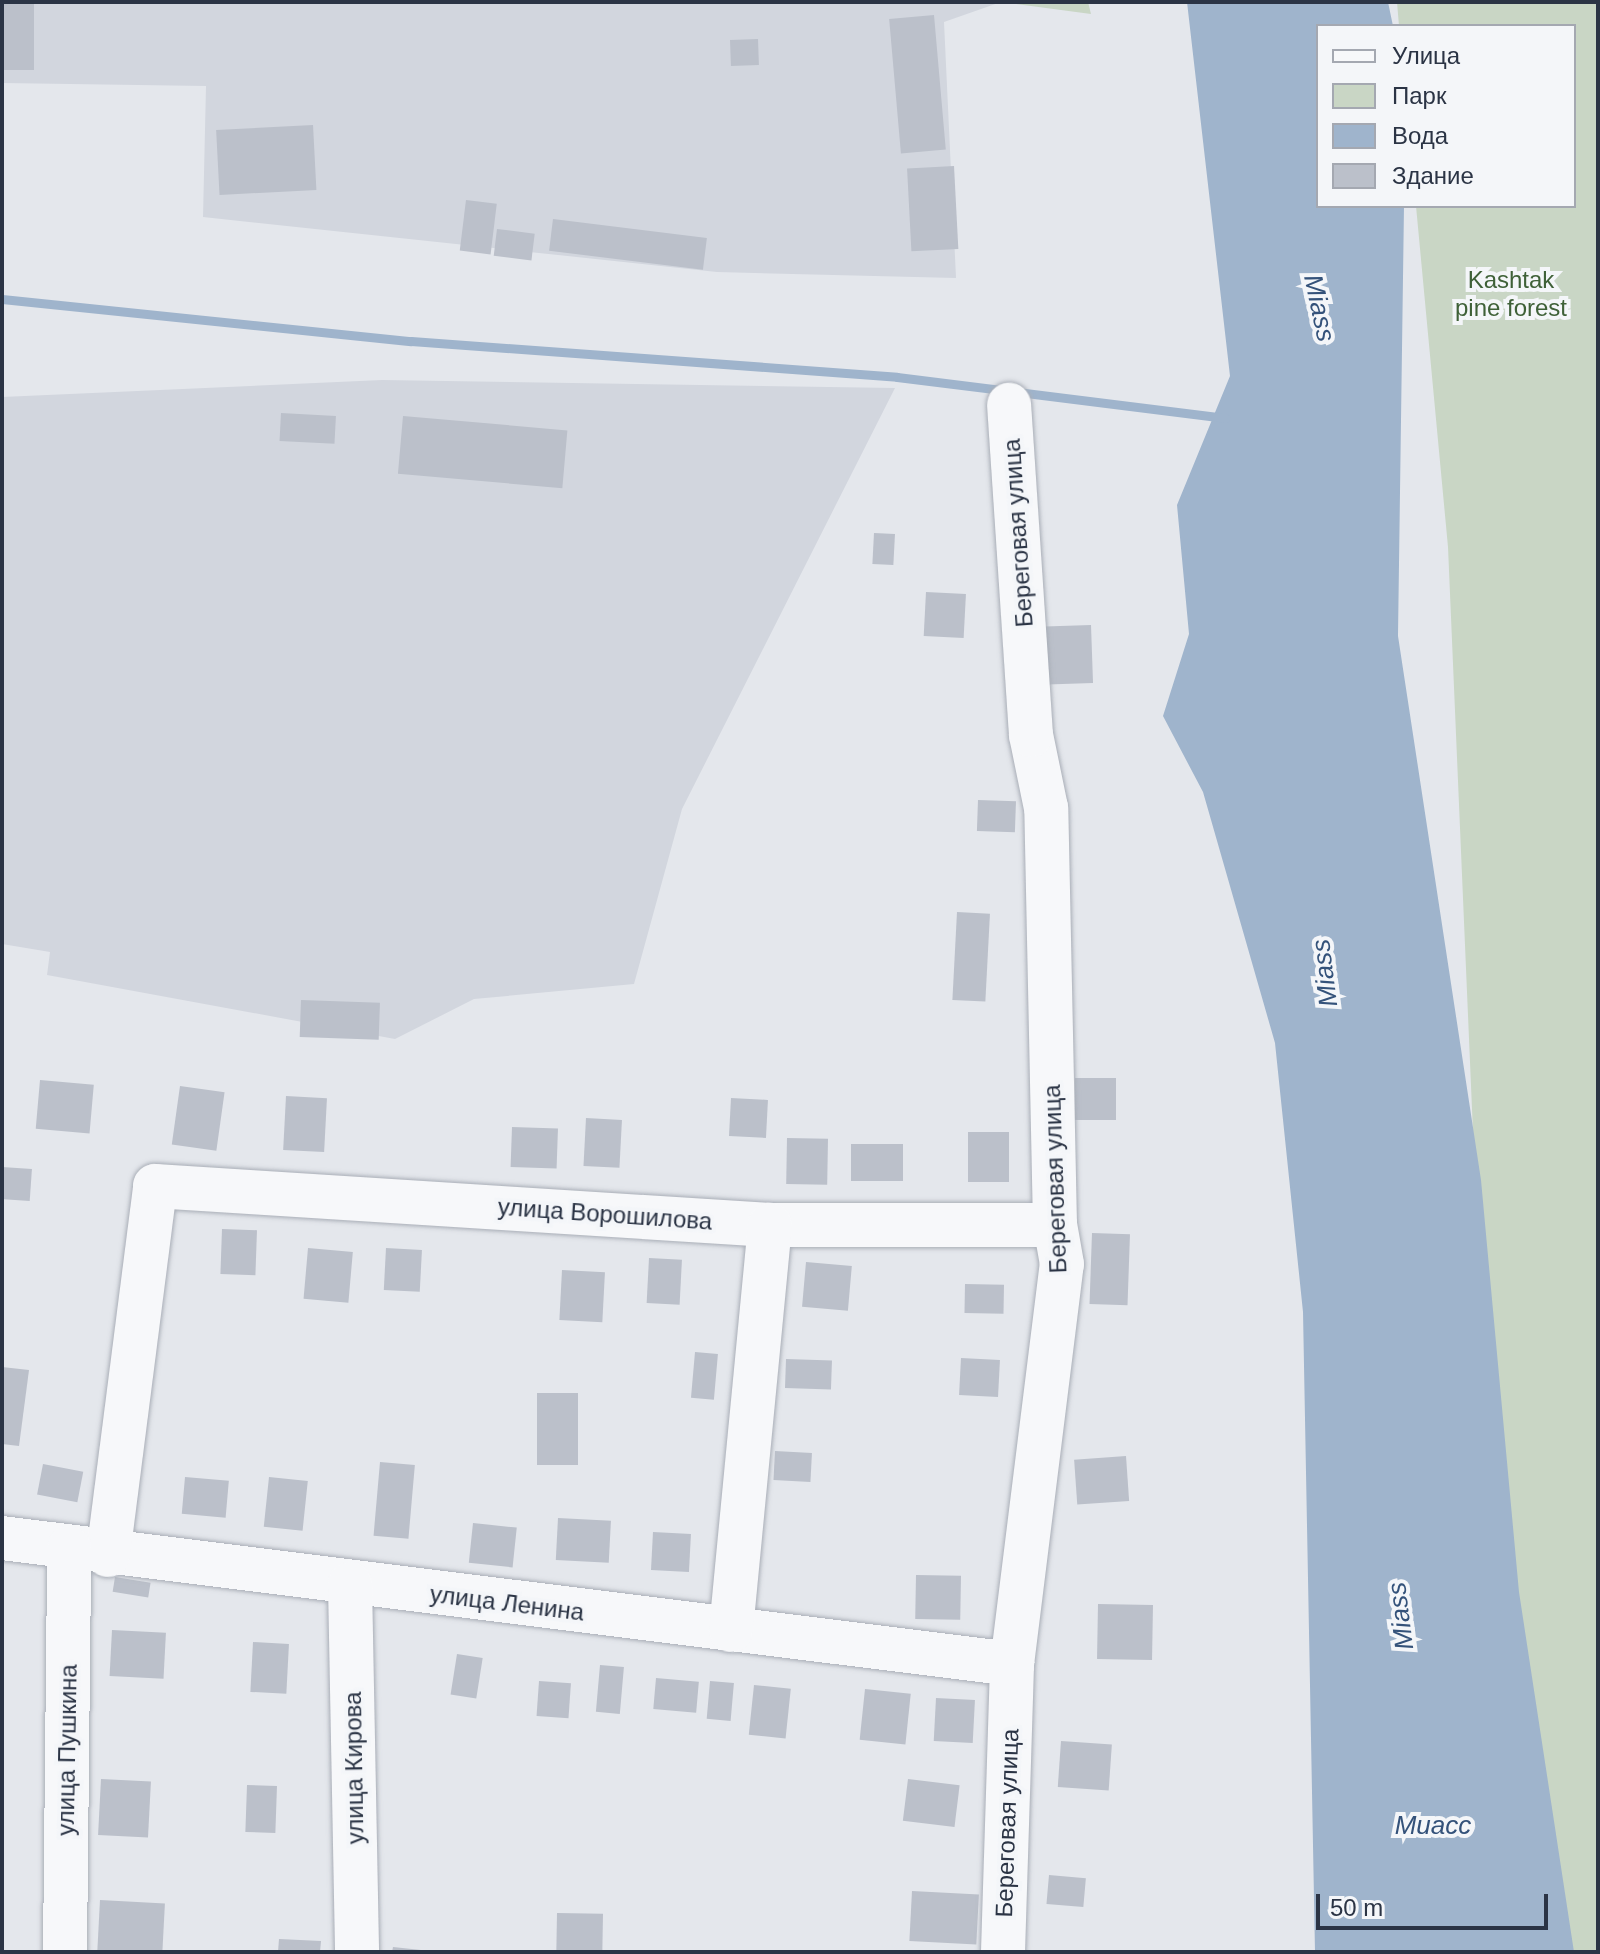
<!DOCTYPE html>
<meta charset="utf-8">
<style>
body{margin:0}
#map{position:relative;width:1600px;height:1954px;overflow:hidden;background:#e4e7ec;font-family:Arial,sans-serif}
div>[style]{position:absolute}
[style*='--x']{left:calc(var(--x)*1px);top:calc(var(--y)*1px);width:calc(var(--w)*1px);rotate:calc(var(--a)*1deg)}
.built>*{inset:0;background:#d2d6de}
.green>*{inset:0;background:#c9d6c5}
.water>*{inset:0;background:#9fb4cc}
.stream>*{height:9px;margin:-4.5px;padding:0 4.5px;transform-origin:4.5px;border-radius:4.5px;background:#9fb4cc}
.building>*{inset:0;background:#bbc0ca;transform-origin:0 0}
.roads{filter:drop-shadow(0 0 2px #a9aeb7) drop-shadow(0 0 2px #a9aeb7)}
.minor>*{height:44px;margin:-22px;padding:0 22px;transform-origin:22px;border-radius:22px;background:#f7f8fa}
span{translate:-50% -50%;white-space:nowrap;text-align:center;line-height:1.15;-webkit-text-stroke:8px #f4f6f9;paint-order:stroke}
.park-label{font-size:24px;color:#3f6138}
.street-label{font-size:24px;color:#2b3445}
.water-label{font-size:26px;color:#34527a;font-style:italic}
.frame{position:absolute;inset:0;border:4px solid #2b3445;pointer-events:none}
.legend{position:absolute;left:1316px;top:24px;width:260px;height:184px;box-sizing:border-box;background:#f4f6f9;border:2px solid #a4a8b1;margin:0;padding:10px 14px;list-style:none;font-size:24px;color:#2b3445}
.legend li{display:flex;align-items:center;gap:16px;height:40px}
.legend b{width:40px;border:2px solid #a4a8b1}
.scale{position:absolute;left:1316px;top:1894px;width:232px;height:36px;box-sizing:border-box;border:4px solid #2b3445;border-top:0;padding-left:10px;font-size:24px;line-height:28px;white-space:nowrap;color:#2b3445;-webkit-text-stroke:6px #f4f6f9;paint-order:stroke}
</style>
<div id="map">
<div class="built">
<i style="clip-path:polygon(2px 2px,1001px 2px,944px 22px,956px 278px,717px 272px,203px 217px,206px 86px,2px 83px)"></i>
<i style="clip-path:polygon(382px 380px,895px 388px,682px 809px,634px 984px,474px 999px,395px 1039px,47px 975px,50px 952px,2px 944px,2px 397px)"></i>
</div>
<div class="green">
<i style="clip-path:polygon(1001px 2px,1088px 2px,1091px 14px)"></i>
<i style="clip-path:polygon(1397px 2px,1598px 2px,1598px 1952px,1508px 1952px,1448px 547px,1416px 206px,1574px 206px,1574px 26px,1399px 26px)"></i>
</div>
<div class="water">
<i style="clip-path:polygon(1187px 2px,1388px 2px,1393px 26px,1318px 26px,1318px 206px,1404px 206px,1398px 636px,1481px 1180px,1519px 1592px,1574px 1952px,1315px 1952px,1303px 1312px,1275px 1043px,1203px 792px,1163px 716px,1189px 634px,1177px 505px,1230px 376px)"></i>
</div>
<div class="stream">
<i style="--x:2;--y:299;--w:411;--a:5.9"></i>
<i style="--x:411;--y:341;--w:487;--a:4.2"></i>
<i style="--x:897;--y:377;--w:331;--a:7.1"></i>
</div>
<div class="building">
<i style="left:2px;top:2px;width:32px;height:68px"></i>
<i style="left:934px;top:15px;width:135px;height:45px;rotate:85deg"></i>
<i style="left:758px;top:39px;width:26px;height:28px;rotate:88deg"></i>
<i style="left:313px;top:125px;width:65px;height:97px;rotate:87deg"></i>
<i style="left:954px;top:166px;width:83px;height:47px;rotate:87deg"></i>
<i style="left:466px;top:200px;width:31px;height:51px;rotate:7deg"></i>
<i style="left:553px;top:219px;width:155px;height:32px;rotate:7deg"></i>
<i style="left:497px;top:229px;width:38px;height:27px;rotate:7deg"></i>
<i style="left:281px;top:413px;width:55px;height:28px;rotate:3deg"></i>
<i style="left:403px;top:416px;width:165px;height:58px;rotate:5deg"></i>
<i style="left:874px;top:533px;width:21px;height:31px;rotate:3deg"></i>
<i style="left:926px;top:592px;width:40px;height:44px;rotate:3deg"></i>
<i style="left:1091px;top:625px;width:58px;height:46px;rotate:88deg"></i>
<i style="left:978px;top:800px;width:38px;height:31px;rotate:2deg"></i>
<i style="left:957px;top:912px;width:33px;height:88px;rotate:3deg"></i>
<i style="left:301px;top:1000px;width:79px;height:37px;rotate:2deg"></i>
<i style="left:1116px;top:1078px;width:42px;height:41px;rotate:90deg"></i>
<i style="left:40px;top:1080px;width:54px;height:49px;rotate:5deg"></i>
<i style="left:180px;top:1086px;width:45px;height:59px;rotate:8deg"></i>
<i style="left:286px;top:1096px;width:41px;height:54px;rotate:3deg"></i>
<i style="left:731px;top:1098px;width:37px;height:38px;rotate:3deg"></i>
<i style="left:586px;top:1118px;width:36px;height:48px;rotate:3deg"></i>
<i style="left:512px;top:1127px;width:46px;height:40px;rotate:2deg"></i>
<i style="left:968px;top:1132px;width:41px;height:50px"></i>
<i style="left:787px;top:1138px;width:41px;height:46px;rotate:1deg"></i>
<i style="left:851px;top:1144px;width:52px;height:37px"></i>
<i style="left:2px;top:1167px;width:30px;height:32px;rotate:4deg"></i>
<i style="left:222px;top:1229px;width:35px;height:45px;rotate:2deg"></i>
<i style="left:1092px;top:1233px;width:38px;height:71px;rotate:2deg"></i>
<i style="left:308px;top:1248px;width:45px;height:51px;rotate:5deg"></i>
<i style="left:386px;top:1248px;width:36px;height:42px;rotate:3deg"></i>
<i style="left:649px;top:1258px;width:33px;height:45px;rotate:3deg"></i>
<i style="left:806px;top:1262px;width:46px;height:45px;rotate:5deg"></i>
<i style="left:562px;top:1270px;width:43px;height:50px;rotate:3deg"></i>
<i style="left:965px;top:1284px;width:39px;height:29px;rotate:1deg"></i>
<i style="left:695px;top:1352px;width:23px;height:46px;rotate:5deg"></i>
<i style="left:961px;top:1358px;width:39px;height:37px;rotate:3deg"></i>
<i style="left:786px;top:1359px;width:46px;height:29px;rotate:2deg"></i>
<i style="clip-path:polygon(2px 1367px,29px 1370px,19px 1446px,2px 1444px)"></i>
<i style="left:537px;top:1393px;width:41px;height:72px"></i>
<i style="left:775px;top:1451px;width:37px;height:29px;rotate:3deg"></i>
<i style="left:1126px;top:1456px;width:45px;height:52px;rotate:86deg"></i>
<i style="left:380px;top:1462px;width:35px;height:74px;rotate:5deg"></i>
<i style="left:43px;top:1464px;width:41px;height:31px;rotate:11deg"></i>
<i style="left:185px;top:1477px;width:44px;height:37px;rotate:5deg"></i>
<i style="left:269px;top:1477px;width:39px;height:50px;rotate:6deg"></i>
<i style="left:558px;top:1518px;width:53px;height:42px;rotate:3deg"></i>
<i style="left:473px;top:1523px;width:44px;height:40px;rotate:6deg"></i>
<i style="left:653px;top:1532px;width:38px;height:38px;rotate:3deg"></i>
<i style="left:916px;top:1575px;width:45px;height:44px;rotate:1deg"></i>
<i style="left:115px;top:1577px;width:36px;height:15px;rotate:9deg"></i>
<i style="left:1098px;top:1604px;width:55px;height:55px;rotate:1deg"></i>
<i style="left:112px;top:1630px;width:54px;height:46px;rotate:3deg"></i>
<i style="left:253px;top:1642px;width:36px;height:50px;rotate:3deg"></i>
<i style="left:457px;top:1654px;width:26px;height:41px;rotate:9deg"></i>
<i style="left:600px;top:1665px;width:24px;height:47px;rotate:5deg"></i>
<i style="left:656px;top:1678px;width:43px;height:31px;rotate:5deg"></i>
<i style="left:539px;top:1681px;width:32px;height:35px;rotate:4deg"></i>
<i style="left:710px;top:1681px;width:24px;height:38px;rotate:5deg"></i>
<i style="left:754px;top:1685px;width:37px;height:50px;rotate:6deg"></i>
<i style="left:865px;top:1689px;width:46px;height:51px;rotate:6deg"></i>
<i style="left:936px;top:1698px;width:39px;height:43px;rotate:3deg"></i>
<i style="left:1061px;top:1741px;width:51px;height:46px;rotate:4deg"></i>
<i style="left:101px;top:1779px;width:50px;height:56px;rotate:3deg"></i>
<i style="left:908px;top:1779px;width:52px;height:42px;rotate:7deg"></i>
<i style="left:247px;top:1785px;width:30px;height:47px;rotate:2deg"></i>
<i style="left:1049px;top:1875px;width:37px;height:29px;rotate:5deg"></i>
<i style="left:912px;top:1891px;width:67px;height:50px;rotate:3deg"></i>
<i style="left:100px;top:1900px;width:65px;height:52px;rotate:3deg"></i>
<i style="left:557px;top:1913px;width:46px;height:39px;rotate:1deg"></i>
<i style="clip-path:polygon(279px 1939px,321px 1941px,320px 1952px,278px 1952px)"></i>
<i style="clip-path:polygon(393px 1947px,421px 1950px,421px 1952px,392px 1952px)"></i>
</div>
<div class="roads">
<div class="minor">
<i style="--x:2;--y:1538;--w:1018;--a:7.11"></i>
<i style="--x:108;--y:1555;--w:372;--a:-82.7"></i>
<i style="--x:155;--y:1186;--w:616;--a:3.63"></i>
<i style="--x:770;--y:1225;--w:285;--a:0"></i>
<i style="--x:350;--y:1584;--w:368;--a:88.9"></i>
<i style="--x:731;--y:1630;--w:407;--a:-84.5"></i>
<i style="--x:65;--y:1952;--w:404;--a:-89.4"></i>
<i style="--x:1003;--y:1952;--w:288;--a:-88.2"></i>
<i style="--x:1012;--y:1664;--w:403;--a:-82.9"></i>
<i style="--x:1062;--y:1264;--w:40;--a:-100"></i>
<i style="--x:1055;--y:1225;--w:417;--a:-91.2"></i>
<i style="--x:1046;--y:808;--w:75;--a:-101.6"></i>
<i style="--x:1031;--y:735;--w:331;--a:-93.8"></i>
</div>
</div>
<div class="park-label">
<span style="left:1511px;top:294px">Kashtak<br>pine forest</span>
</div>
<div class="street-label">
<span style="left:1018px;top:533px;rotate:-94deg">Береговая улица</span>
<span style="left:1055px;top:1179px;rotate:-92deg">Береговая улица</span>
<span style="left:605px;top:1214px;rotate:4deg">улица Ворошилова</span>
<span style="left:507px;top:1603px;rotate:7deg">улица Ленина</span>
<span style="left:67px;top:1750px;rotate:-89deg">улица Пушкина</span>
<span style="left:354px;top:1768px;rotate:-91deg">улица Кирова</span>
<span style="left:1007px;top:1823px;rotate:-88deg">Береговая улица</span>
</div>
<div class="water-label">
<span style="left:1319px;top:308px;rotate:78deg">Miass</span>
<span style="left:1325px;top:973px;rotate:-97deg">Miass</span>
<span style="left:1401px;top:1616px;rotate:-97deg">Miass</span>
<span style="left:1433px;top:1826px">Миасс</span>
</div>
<div class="frame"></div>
<ul class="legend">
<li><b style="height:10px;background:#f7f8fa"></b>Улица</li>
<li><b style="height:22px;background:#c9d6c5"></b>Парк</li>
<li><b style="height:22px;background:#9fb4cc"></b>Вода</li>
<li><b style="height:22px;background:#bbc0ca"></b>Здание</li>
</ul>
<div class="scale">50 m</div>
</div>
